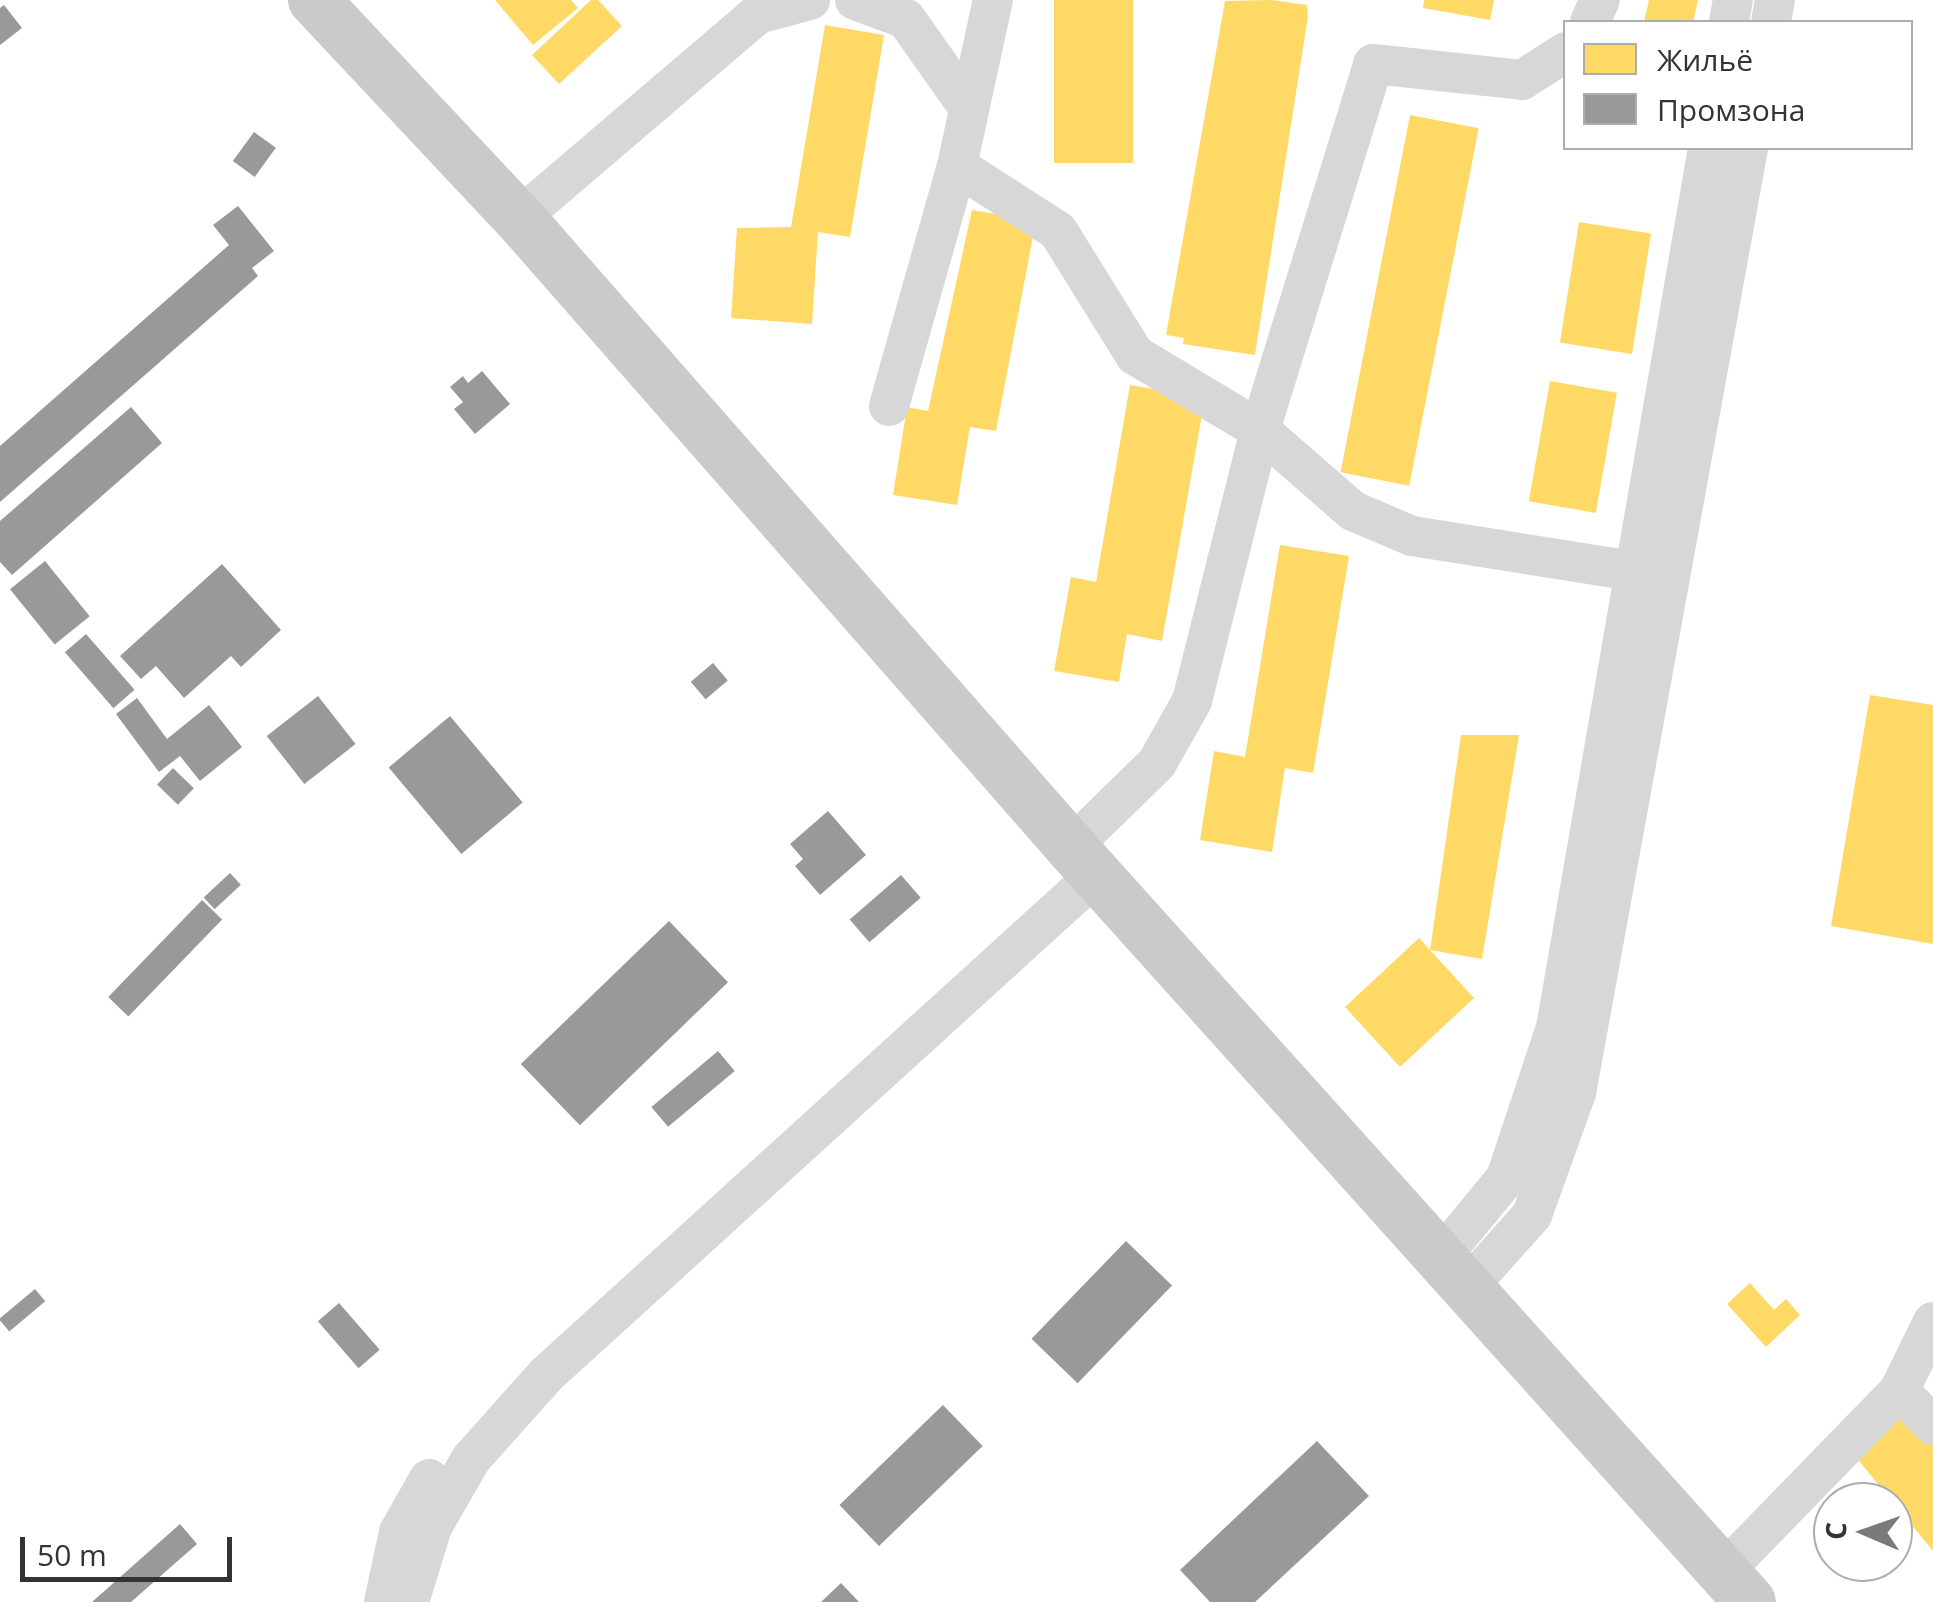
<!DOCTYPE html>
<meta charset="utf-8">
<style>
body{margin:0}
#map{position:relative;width:1933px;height:1602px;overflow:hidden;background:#fff;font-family:"Open Sans",sans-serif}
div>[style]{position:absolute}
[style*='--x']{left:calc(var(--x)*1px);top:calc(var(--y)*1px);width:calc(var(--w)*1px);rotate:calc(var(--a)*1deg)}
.homes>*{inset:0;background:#ffd966;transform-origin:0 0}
.industry>*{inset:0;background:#999;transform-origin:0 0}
.minor>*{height:40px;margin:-20px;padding:0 20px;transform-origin:20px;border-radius:20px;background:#d7d7d7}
.major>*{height:52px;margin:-26px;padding:0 26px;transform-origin:26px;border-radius:26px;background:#cacaca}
span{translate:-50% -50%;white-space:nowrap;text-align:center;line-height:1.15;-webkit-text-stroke:10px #fff;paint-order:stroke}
.legend{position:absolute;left:1563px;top:20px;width:350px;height:130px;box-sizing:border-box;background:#fff;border:2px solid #adadad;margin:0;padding:12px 18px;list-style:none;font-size:30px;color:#333}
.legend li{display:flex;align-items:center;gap:20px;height:50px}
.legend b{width:50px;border:2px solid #adadad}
.north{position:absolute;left:1813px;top:1482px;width:100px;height:100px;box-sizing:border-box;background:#fff;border:2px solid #adadad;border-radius:50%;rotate:272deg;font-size:28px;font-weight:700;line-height:40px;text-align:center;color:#333}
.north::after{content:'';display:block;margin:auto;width:35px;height:45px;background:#7a7a7a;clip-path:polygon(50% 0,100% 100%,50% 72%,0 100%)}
.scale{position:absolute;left:20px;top:1537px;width:212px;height:45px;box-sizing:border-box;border:5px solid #333;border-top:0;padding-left:12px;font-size:30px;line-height:35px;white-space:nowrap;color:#333;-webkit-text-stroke:8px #fff;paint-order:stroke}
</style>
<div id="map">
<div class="homes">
<i style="clip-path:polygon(495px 0,571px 0,578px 8px,533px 45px)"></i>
<i style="clip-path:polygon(591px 0,598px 0,622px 26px,559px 84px,532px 55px)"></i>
<i style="left:1054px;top:0;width:79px;height:163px"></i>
<i style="clip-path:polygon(1272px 0,1307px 5px,1308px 16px,1255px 355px,1183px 344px,1184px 338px,1166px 335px,1225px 1px)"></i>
<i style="clip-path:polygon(1424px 0,1494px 0,1490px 20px,1423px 8px)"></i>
<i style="clip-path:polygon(1649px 0,1698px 0,1693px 22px,1644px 22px)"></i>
<i style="clip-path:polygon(825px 25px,884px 35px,850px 237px,818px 232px,812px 324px,731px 318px,737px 228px,791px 227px)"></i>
<i style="left:1410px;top:115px;width:70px;height:364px;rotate:11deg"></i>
<i style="clip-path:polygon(972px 210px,1031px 220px,1035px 226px,996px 431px,970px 427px,957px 505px,893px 495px,907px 407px,928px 411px)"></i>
<i style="left:1579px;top:222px;width:73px;height:122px;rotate:9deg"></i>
<i style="left:1550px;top:381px;width:68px;height:122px;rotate:10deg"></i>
<i style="clip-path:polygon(1130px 385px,1205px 398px,1162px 641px,1127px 634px,1119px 682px,1054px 671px,1071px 577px,1096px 582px)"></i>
<i style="clip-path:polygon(1280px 545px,1349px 556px,1313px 773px,1285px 768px,1272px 852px,1200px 840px,1214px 751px,1245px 757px)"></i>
<i style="clip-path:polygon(1870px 695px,1933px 705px,1933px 944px,1831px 926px)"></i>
<i style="clip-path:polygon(1461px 735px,1519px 735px,1482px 959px,1430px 950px,1474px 998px,1400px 1067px,1345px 1007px,1419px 938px,1430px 950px)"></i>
<i style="clip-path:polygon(1750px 1283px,1774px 1310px,1786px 1299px,1800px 1315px,1766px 1347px,1727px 1304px)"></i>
<i style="clip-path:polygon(1909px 1411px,1933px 1440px,1933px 1551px,1855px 1456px)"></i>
</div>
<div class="industry">
<i style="clip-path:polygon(4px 5px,22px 28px,0 45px,0 8px)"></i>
<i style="left:254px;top:132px;width:27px;height:36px;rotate:36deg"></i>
<i style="clip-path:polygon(238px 206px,274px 251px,252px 268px,258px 276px,0 502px,0 446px,229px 245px,213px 225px)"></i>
<i style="clip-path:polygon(482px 371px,510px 404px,475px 434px,454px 409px,463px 402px,450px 387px,463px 376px,468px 383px)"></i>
<i style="clip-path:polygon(131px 407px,162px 443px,12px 575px,0 562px,0 521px)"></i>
<i style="left:45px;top:561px;width:71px;height:45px;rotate:51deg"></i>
<i style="clip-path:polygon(222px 564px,281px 630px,241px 667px,231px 656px,184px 698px,156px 666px,141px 679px,120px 656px)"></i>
<i style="left:86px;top:634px;width:74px;height:28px;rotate:49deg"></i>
<i style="left:713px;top:663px;width:23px;height:29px;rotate:50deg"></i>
<i style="left:318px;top:696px;width:61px;height:65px;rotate:52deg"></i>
<i style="clip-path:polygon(137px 698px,167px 739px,209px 705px,242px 747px,200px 781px,180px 756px,159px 772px,116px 714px)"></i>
<i style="left:450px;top:716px;width:113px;height:80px;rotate:50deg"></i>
<i style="left:173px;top:768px;width:29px;height:23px;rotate:44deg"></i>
<i style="clip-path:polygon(828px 811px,866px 855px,820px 895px,795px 866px,803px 859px,790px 844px)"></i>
<i style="left:230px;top:873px;width:16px;height:36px;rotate:47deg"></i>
<i style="left:901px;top:875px;width:30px;height:68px;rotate:49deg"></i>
<i style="left:202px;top:900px;width:28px;height:135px;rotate:44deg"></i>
<i style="left:669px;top:921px;width:85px;height:206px;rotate:46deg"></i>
<i style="left:718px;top:1051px;width:26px;height:87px;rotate:50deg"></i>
<i style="left:1126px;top:1241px;width:64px;height:136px;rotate:44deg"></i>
<i style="left:35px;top:1289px;width:16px;height:47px;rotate:50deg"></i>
<i style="left:339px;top:1303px;width:62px;height:28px;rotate:49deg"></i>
<i style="left:943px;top:1405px;width:57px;height:144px;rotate:46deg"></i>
<i style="clip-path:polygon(1317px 1441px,1369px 1496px,1255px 1602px,1210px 1602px,1180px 1570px)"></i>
<i style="clip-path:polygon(180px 1524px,197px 1544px,131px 1602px,92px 1602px)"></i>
<i style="clip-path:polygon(841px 1583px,859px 1602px,821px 1602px)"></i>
</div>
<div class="minor">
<i style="--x:855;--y:0;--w:54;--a:20.4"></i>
<i style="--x:906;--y:19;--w:108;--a:54.8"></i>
<i style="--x:1590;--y:22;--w:24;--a:-66"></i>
<i style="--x:1729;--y:22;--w:22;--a:-80"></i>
<i style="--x:1771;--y:22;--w:22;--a:-80"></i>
<i style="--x:957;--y:166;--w:120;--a:32.8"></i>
<i style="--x:1058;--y:231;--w:146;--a:58.2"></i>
<i style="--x:1135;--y:355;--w:146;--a:31"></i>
<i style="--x:1260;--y:430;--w:123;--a:41.1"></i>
<i style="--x:1353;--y:511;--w:64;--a:23"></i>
<i style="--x:1412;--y:536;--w:225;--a:9"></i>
<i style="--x:519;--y:218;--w:314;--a:-40.5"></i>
<i style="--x:758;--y:14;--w:54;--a:-15.1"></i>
<i style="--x:889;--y:406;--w:249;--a:-74.2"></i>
<i style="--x:957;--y:166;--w:170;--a:-77.8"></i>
<i style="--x:1071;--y:847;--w:120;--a:-44.3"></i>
<i style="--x:1157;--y:763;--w:71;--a:-60.6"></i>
<i style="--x:1192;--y:701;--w:279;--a:-75.9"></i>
<i style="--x:1260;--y:430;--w:383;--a:-72.8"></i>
<i style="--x:1373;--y:64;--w:150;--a:6.1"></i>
<i style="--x:1522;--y:80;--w:52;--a:-32.5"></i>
<i style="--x:1440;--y:1258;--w:104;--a:-50.5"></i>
<i style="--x:1506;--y:1178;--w:158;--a:-71.6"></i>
<i style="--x:1556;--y:1028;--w:893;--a:-80.2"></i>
<i style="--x:1467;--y:1288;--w:98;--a:-48.3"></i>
<i style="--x:1532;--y:1215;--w:130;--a:-70.2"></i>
<i style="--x:1576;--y:1093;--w:961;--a:-79.68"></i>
<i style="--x:1899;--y:1391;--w:77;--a:-63.8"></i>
<i style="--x:1723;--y:1572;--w:252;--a:-45.8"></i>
<i style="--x:1899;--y:1391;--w:48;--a:45"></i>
<i style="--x:384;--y:1602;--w:72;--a:-77.9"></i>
<i style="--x:399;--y:1532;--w:61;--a:-60.5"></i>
<i style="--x:409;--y:1602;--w:78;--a:-73"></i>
<i style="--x:432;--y:1527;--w:78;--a:-60.2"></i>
<i style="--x:471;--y:1459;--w:113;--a:-48.2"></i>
<i style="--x:546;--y:1375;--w:743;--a:-42.27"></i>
</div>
<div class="major">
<i style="--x:314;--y:0;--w:299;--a:46.8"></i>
<i style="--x:519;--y:218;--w:837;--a:48.73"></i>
<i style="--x:1071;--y:847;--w:1015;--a:48.03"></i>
</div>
<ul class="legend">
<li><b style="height:28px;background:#ffd966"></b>Жильё</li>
<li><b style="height:28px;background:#999"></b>Промзона</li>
</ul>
<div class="north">С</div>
<div class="scale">50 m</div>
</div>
